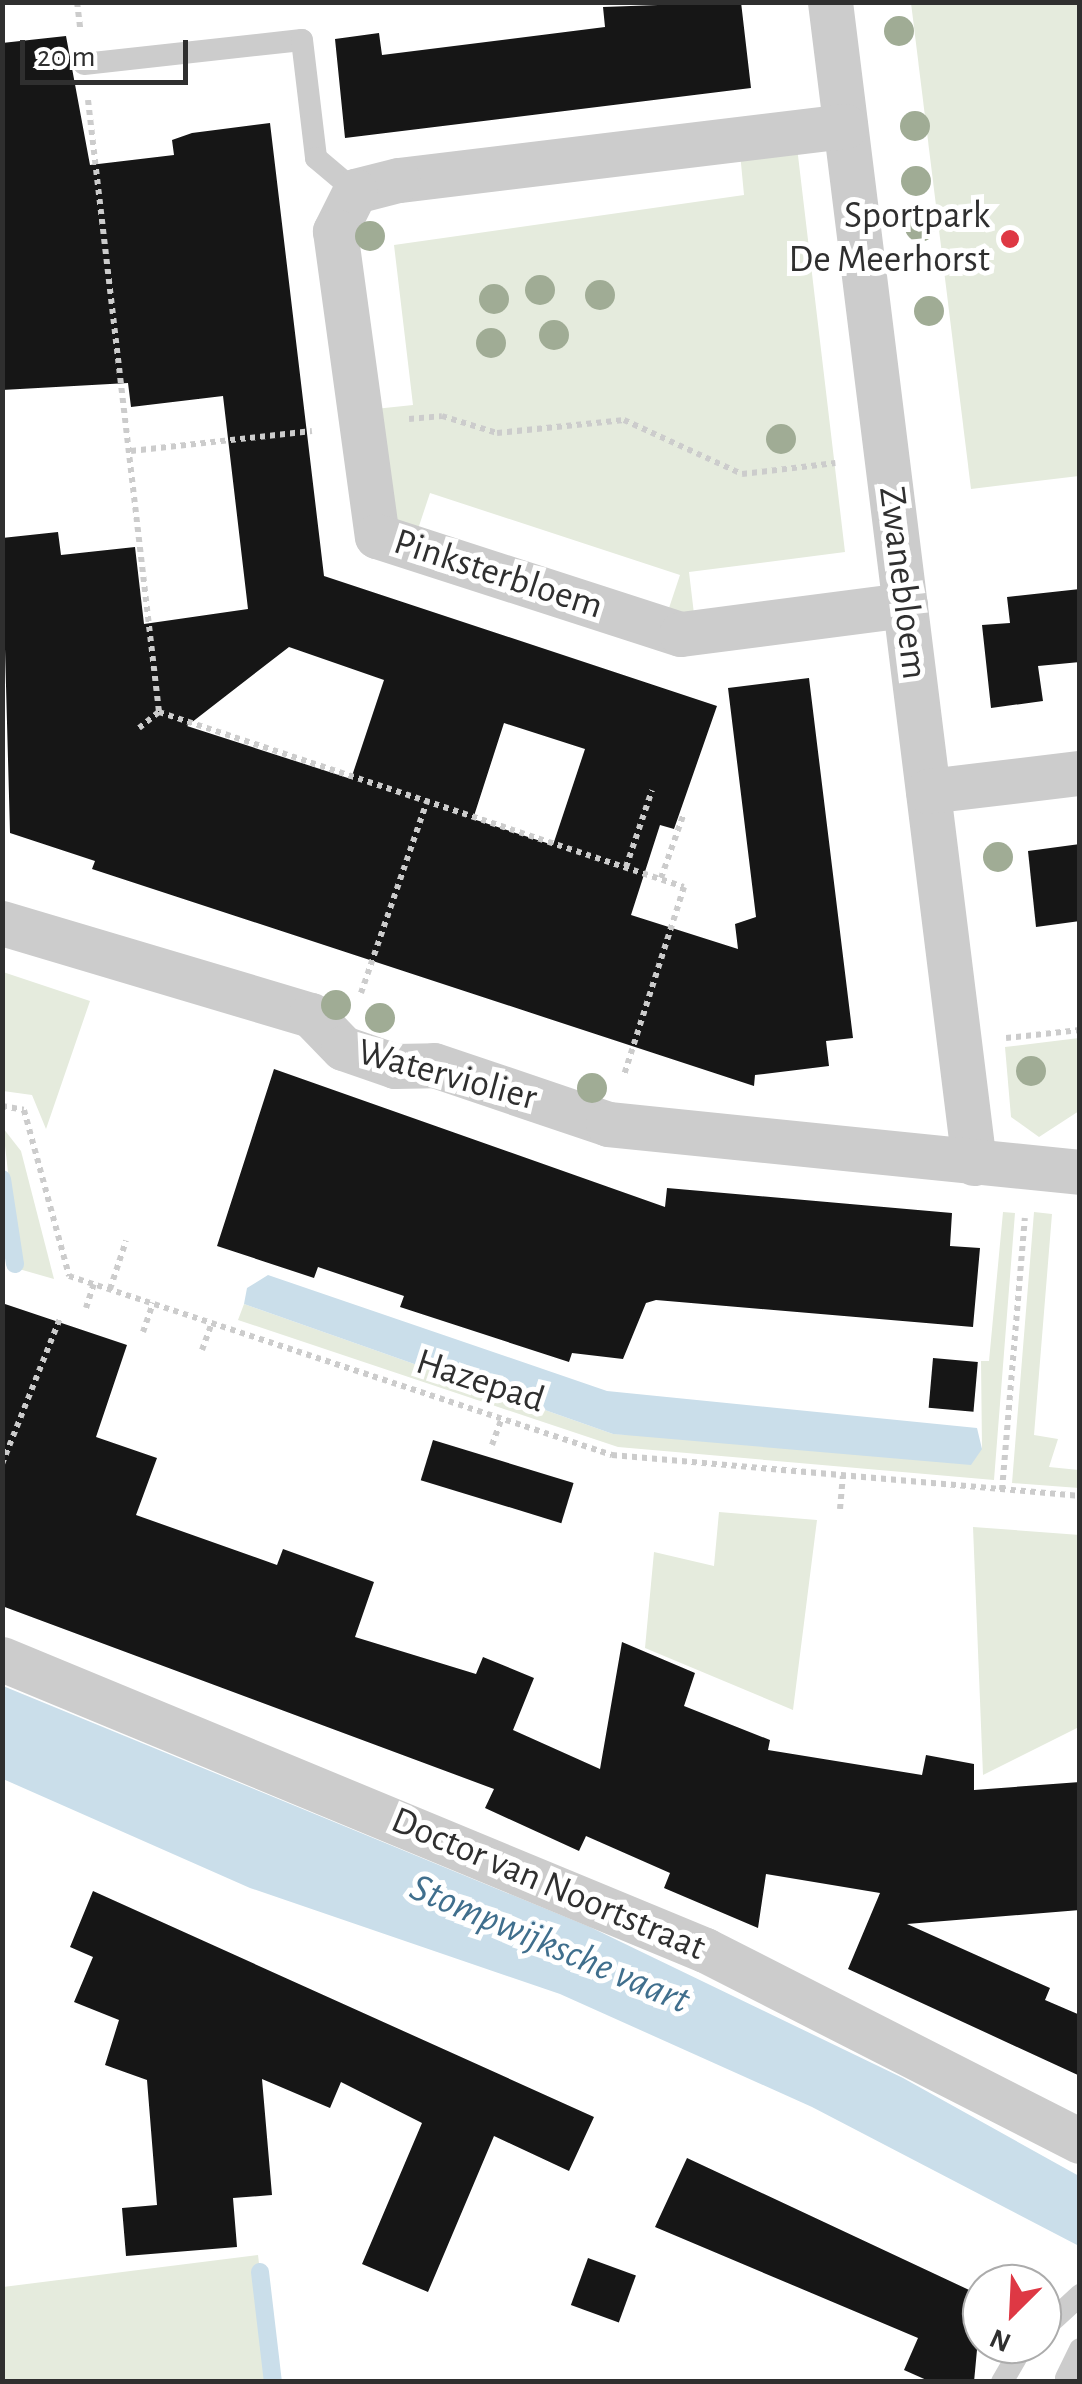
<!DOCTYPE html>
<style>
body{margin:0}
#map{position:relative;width:1082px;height:2384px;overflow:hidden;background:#fff;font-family:"Alegreya Sans",sans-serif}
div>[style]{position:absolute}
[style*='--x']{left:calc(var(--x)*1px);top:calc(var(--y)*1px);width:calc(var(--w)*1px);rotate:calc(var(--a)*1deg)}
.green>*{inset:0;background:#e5ebdd}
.water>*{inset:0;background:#cadeea}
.stream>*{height:18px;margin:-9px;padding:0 9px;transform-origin:9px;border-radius:9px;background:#cadeea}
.building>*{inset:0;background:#161616;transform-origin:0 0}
.path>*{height:6px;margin-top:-3px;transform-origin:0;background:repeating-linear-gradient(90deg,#ccc 0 5px,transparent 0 10px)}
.lane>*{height:22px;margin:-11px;padding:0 11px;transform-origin:11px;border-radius:11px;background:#ccc}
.street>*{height:45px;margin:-22.5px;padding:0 22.5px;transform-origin:22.5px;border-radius:22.5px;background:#ccc}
.trees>*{width:30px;height:30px;margin:-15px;border-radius:50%;background:#a0ac95}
.dots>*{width:28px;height:28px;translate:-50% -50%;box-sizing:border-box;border:5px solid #fff;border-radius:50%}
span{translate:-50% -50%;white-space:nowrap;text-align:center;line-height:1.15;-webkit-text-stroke:10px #fff;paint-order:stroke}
.poi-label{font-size:38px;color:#2f2f2f}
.right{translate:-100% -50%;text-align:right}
.street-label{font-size:38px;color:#2f2f2f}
.water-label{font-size:40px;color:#406f8d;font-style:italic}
.frame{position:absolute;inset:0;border:5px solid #2f2f2f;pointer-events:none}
.north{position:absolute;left:962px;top:2264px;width:100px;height:100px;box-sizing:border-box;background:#fff;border:2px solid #acacac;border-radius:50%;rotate:204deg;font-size:28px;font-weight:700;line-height:40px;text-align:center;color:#2f2f2f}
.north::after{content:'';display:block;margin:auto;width:35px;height:45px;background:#de3844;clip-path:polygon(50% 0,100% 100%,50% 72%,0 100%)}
.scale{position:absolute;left:20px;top:40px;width:168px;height:45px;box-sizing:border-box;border:5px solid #2f2f2f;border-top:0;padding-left:12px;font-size:30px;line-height:35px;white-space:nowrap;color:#2f2f2f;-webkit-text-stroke:8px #fff;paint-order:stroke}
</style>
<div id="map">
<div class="green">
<i style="clip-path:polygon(911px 3px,1079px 3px,1079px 476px,971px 489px)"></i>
<i style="clip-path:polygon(797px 147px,845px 552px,689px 572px,694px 614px,667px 614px,680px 575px,430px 493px,417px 532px,400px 526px,386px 505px,375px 409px,413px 405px,394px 245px,744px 195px,740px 153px)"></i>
<i style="clip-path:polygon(3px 972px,90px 1001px,46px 1129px,32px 1095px,3px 1091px)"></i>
<i style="clip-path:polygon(1079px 1038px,1079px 1111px,1039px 1137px,1011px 1117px,1005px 1047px)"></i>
<i style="clip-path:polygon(3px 1128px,21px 1151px,54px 1279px,19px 1269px)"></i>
<i style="clip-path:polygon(1003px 1212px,1015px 1213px,994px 1480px,618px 1447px,238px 1320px,244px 1304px,613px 1434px,982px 1449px,981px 1361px,989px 1361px)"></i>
<i style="clip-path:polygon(1034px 1212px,1052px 1214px,1034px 1435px,1058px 1439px,1049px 1467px,1079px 1470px,1079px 1488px,1012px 1483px)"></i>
<i style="clip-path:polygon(719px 1512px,817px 1520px,793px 1710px,645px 1648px,654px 1552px,714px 1566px)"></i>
<i style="clip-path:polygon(973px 1527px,1080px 1535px,1079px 1727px,983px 1775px)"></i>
<i style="clip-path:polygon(258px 2255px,273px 2381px,3px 2381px,3px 2287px)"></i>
</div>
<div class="water">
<i style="clip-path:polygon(268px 1275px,607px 1391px,977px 1428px,982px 1449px,971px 1465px,613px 1434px,244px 1304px,247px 1288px)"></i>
<i style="clip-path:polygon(3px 1686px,590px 1927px,903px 2078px,1079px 2176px,1079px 2246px,812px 2107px,560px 1994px,250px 1888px,3px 1779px)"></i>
</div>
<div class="stream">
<i style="--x:2;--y:1179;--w:86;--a:81.3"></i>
<i style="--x:260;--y:2272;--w:111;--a:83.3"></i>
</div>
<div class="building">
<i style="clip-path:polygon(741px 2px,751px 88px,345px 138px,335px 39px,379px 33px,382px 55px,605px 27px,603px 7px)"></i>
<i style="clip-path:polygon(evenodd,66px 36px,90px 165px,174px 155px,172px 140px,192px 133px,270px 123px,324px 576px,717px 706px,674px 829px,660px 825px,631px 915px,738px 949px,735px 924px,756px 917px,728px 688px,809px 678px,853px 1038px,826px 1041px,829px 1066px,755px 1075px,754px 1086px,92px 869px,95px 861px,10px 833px,2px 538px,58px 532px,61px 555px,135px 547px,144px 624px,248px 609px,223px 396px,131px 407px,128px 383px,2px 390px,2px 43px,66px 36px,289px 647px,384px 680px,351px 779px,187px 726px,289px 647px,66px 36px,504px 723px,585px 749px,553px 845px,473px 819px,504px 723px)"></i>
<i style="clip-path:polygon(1080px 589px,1080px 662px,1038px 666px,1043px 701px,991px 708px,982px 625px,1010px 623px,1007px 597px)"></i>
<i style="clip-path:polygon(1080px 844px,1080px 921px,1036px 927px,1028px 851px)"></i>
<i style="clip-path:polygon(274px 1069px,665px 1207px,667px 1188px,952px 1213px,950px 1246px,980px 1248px,973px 1327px,656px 1300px,646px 1303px,623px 1359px,572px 1353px,569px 1362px,400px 1307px,404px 1296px,318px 1267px,314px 1278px,217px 1246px)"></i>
<i style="clip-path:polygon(2px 1303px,127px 1345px,96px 1437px,157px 1458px,136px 1515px,277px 1565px,283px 1549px,374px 1582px,355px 1637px,476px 1674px,483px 1657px,534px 1678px,513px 1730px,600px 1769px,622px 1642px,695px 1673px,684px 1706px,770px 1740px,768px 1750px,922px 1775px,926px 1755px,974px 1764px,974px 1790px,1080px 1782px,1080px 1910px,907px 1924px,1050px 1988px,1045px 2000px,1080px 2015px,1080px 2076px,848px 1969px,880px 1893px,766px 1874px,758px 1928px,664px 1888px,670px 1873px,586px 1836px,579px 1851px,485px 1808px,494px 1789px,2px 1606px)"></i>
<i style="left:933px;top:1358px;width:45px;height:50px;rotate:5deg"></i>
<i style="left:433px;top:1440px;width:147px;height:42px;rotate:17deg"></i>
<i style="clip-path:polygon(93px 1891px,594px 2117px,569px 2171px,494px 2136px,428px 2292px,362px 2264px,422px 2123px,341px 2082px,330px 2108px,262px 2079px,272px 2195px,233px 2198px,237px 2247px,126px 2256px,122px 2208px,157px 2205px,147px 2080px,105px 2065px,119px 2020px,74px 2002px,93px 1957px,70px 1947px)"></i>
<i style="clip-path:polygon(687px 2158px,982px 2296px,974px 2382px,931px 2382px,904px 2370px,918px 2338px,655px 2227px)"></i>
<i style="left:588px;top:2258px;width:51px;height:50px;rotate:20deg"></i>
</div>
<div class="path">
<i style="--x:77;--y:2;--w:26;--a:83"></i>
<i style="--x:88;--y:100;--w:616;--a:83.38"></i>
<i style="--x:159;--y:712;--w:553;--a:18.43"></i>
<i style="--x:684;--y:887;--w:197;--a:107.7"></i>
<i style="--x:409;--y:419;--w:33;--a:-5"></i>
<i style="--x:442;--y:416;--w:58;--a:17.2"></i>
<i style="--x:497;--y:433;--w:128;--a:-5.8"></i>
<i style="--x:624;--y:420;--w:130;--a:24.6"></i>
<i style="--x:742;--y:474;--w:94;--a:-6.7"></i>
<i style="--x:131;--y:451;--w:182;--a:-6.3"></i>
<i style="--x:139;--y:728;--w:26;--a:-39"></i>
<i style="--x:626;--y:867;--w:81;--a:-71.3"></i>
<i style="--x:661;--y:878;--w:66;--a:-70.5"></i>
<i style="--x:361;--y:993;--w:203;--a:-71"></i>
<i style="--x:1006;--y:1038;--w:74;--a:-6.2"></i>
<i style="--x:2;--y:1106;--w:22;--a:10"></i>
<i style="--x:24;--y:1110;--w:172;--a:74.8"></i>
<i style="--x:69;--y:1276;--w:572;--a:18.24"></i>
<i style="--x:612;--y:1455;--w:470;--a:5"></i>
<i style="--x:110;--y:1289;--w:51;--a:-71.6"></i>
<i style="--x:86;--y:1308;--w:25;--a:-72"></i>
<i style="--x:143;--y:1332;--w:31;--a:-71"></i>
<i style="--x:202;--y:1350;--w:29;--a:-70"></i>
<i style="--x:492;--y:1445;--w:29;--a:-70"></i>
<i style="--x:2;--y:1464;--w:157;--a:-68.3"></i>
<i style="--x:1002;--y:1490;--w:273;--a:-85.2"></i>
<i style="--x:840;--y:1509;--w:33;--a:-85"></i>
</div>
<div class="lane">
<i style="--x:84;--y:64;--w:219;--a:-6.3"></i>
<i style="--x:302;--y:40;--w:119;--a:83.2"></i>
<i style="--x:316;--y:158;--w:51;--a:40.2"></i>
<i style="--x:1042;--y:2330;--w:52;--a:-42.6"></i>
<i style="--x:1066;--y:2378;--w:32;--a:-64"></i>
<i style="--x:1002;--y:2382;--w:44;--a:-59.9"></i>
</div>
<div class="street">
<i style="--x:830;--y:2;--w:1170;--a:82.93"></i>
<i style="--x:845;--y:126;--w:450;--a:173.1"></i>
<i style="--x:398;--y:180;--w:44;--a:165.7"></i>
<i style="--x:355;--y:191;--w:45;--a:116.6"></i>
<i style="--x:335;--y:231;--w:308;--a:82.2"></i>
<i style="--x:377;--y:536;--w:319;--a:17.9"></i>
<i style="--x:681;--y:634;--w:226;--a:-7.4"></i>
<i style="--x:928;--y:791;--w:153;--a:-6.8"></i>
<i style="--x:2;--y:923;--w:322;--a:16.6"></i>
<i style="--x:311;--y:1015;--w:46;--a:45.9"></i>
<i style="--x:343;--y:1048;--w:55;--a:19.1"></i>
<i style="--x:395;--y:1066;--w:39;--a:-1"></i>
<i style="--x:434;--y:1065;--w:184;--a:18.7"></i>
<i style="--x:608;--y:1124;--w:474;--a:5.8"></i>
<i style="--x:2;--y:1659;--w:761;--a:22.49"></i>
<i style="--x:705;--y:1950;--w:421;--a:27"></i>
</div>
<div class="trees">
<i style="left:899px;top:31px"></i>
<i style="left:915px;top:126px"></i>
<i style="left:916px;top:181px"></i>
<i style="left:920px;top:227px"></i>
<i style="left:370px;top:236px"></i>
<i style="left:540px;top:290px"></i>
<i style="left:600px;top:295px"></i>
<i style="left:494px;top:299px"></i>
<i style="left:929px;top:311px"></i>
<i style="left:554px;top:335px"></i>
<i style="left:491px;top:343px"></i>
<i style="left:781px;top:439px"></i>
<i style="left:998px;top:857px"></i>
<i style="left:336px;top:1005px"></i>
<i style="left:380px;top:1018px"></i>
<i style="left:1031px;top:1071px"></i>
<i style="left:592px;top:1088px"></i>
</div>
<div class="dots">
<i style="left:1010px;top:239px;background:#de3844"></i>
</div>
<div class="poi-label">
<span class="right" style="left:990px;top:239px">Sportpark<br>De Meerhorst</span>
</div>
<div class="street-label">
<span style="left:498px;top:575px;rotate:18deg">Pinksterbloem</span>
<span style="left:902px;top:583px;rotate:83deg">Zwanebloem</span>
<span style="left:447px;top:1076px;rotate:15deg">Waterviolier</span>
<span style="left:480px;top:1382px;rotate:18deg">Hazepad</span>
<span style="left:548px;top:1885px;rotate:23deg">Doctor van Noortstraat</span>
</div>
<div class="water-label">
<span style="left:550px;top:1944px;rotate:23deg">Stompwijksche vaart</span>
</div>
<div class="frame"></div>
<div class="north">N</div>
<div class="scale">20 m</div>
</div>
